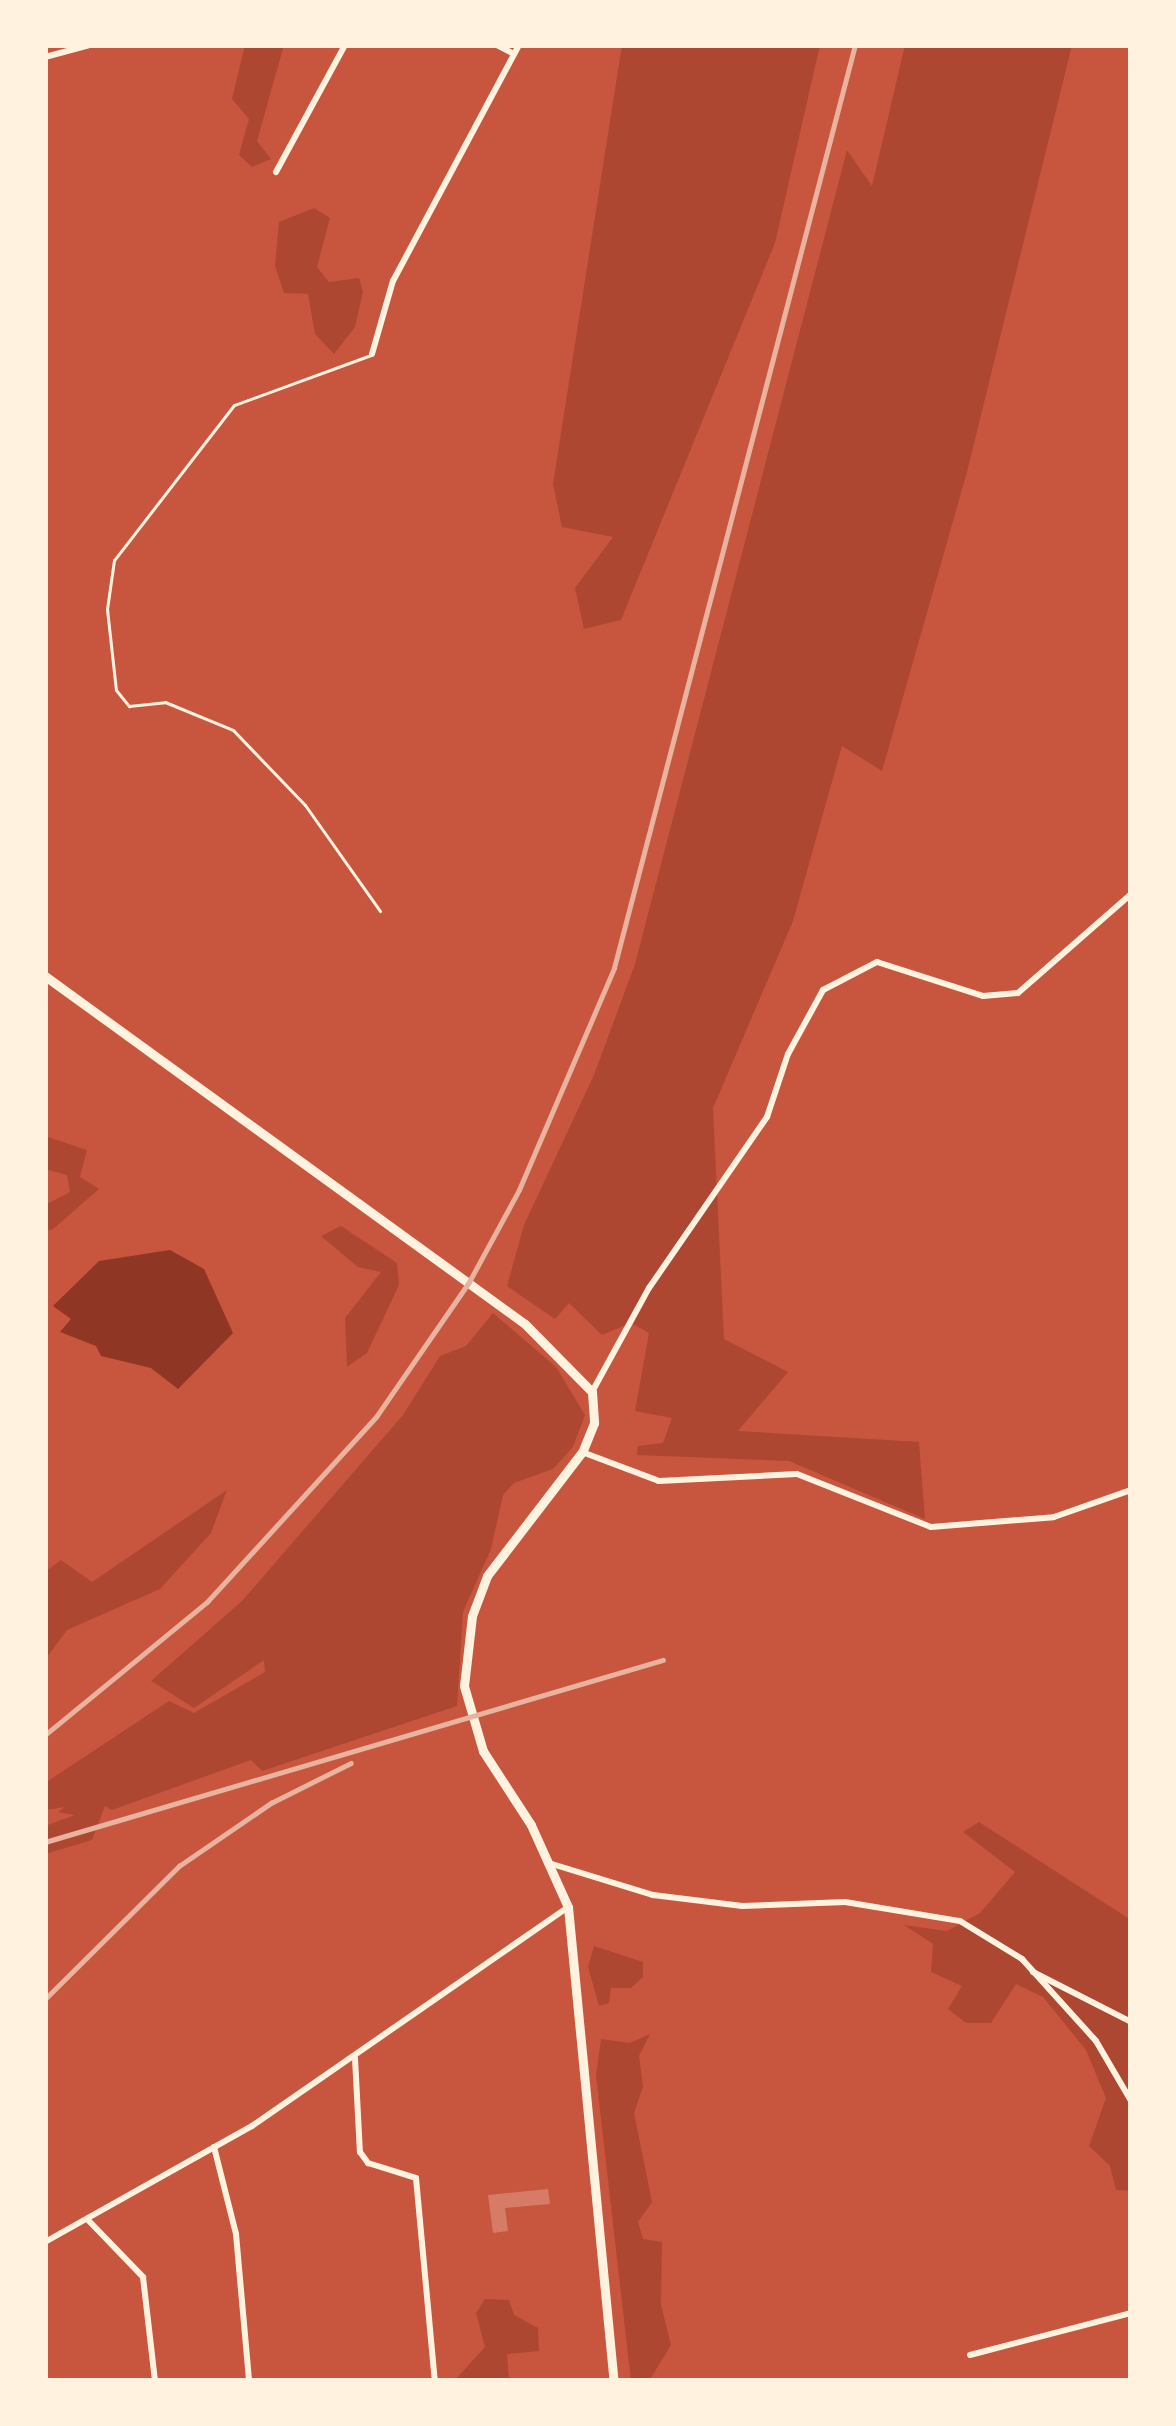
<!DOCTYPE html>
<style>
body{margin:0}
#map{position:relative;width:1176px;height:2426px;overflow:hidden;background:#c8553d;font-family:Montserrat,sans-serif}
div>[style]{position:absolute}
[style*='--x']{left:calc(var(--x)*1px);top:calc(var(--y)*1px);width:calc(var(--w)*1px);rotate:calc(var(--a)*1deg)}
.green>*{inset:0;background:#ae4732}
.water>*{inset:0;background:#8f3625}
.building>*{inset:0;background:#d67c66}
.service>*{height:3px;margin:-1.5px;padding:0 1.5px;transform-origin:1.5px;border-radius:1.5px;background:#fff3e0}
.minor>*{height:6px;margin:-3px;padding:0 3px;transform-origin:3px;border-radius:3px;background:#fff3e0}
.secondary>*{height:9px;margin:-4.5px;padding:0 4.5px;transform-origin:4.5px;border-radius:4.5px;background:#fff3e0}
.rail>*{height:4.5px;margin:-2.25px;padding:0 2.25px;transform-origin:2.25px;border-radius:2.25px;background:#e9b49f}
span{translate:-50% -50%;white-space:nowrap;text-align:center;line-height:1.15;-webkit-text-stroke:9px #fff3e0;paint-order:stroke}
.frame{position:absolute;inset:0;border:48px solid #fff3e0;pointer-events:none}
</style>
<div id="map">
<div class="green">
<i style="clip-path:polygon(245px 45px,284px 45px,257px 141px,271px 159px,252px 167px,239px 155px,249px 119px,232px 99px)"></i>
<i style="clip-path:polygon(622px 45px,820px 45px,775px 243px,621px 620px,584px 629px,575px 588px,613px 537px,562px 527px,553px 484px)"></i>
<i style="clip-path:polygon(905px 45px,1072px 45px,967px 472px,882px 771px,842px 746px,793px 921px,713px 1108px,724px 1339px,788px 1372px,738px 1431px,919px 1442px,925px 1519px,789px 1461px,637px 1455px,638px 1446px,663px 1443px,672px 1418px,635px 1411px,649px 1333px,631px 1323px,602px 1335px,569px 1303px,555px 1319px,507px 1286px,524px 1225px,594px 1075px,635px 964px,847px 150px,872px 186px)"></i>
<i style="clip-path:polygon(314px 208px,330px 218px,317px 267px,329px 282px,359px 278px,363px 292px,355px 327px,334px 354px,315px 334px,308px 294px,284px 293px,275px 266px,279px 222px)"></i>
<i style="clip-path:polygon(45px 1136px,87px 1150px,80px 1177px,99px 1189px,52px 1230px,45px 1229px,45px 1205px,70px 1192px,67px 1175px,45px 1169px)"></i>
<i style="clip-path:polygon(341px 1226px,397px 1263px,399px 1285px,367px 1353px,347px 1367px,345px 1318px,381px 1272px,358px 1267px,321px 1236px)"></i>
<i style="clip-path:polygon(493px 1313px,556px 1367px,585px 1415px,573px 1447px,553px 1469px,514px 1483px,503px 1495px,491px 1549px,463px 1612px,457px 1706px,262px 1771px,251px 1760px,112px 1810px,105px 1806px,92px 1840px,45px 1854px,45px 1826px,75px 1815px,58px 1812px,65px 1807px,45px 1810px,45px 1783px,169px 1701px,194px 1713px,265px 1672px,264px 1660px,194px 1708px,151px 1681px,242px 1601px,403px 1415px,440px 1356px,466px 1346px)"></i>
<i style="clip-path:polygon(227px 1490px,211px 1533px,160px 1589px,67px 1630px,45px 1660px,45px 1572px,61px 1560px,92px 1582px)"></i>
<i style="clip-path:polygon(979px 1822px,1131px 1920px,1131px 2191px,1116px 2190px,1110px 2166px,1089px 2146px,1106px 2098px,1086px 2050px,1043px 1997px,1016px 1984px,991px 2023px,966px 2023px,948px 2009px,962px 1986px,931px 1972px,933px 1944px,904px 1925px,947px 1931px,980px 1913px,1015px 1872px,963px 1832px)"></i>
<i style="clip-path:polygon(594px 1946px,643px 1962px,643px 1977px,631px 1988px,611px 1988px,609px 2003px,599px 2006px,588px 1967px)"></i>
<i style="clip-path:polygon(650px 2034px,639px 2056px,643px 2087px,634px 2113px,652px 2202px,638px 2222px,643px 2239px,662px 2242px,661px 2305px,671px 2345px,649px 2381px,631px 2381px,596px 2075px,601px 2039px,630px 2043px)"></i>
<i style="clip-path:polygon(485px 2299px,509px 2300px,514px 2315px,538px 2328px,539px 2351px,507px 2354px,509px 2381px,454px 2381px,485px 2347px,476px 2313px)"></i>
</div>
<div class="water">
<i style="clip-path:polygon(170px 1250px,204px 1269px,233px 1333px,178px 1389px,151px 1368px,101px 1356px,96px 1346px,60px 1332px,71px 1319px,53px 1306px,99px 1261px)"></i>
</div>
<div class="building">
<i style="clip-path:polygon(548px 2189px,550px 2204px,505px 2208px,508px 2231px,493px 2233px,488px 2195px)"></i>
</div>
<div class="service">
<i style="--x:371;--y:355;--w:146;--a:159.9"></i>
<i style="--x:234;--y:405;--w:196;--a:127.7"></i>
<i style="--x:114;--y:560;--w:49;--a:98.1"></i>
<i style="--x:107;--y:609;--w:81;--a:83.7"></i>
<i style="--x:116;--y:690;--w:21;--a:51"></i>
<i style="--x:129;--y:706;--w:36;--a:-6"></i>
<i style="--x:165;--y:702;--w:74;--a:22.4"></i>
<i style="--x:233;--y:730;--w:104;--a:46.2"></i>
<i style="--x:305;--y:805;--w:130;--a:54.7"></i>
</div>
<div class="minor">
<i style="--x:497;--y:45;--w:19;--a:28"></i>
<i style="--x:45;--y:57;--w:47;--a:-14.9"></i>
<i style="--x:276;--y:172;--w:145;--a:-61.5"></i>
<i style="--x:372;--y:354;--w:76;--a:-74"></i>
<i style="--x:393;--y:281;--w:268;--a:-61.9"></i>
<i style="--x:592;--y:1392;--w:119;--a:-61.3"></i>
<i style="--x:649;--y:1288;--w:208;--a:-55.4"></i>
<i style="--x:767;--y:1117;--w:66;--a:-71.6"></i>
<i style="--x:788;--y:1054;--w:73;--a:-61.3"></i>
<i style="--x:823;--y:990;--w:61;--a:-27.4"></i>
<i style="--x:877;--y:962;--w:111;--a:17.8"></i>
<i style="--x:983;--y:996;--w:35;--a:-5"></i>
<i style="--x:1018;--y:993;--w:150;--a:-41.2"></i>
<i style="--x:582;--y:1452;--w:82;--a:20.6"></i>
<i style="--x:659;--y:1481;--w:138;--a:-2.9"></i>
<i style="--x:797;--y:1474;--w:144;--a:21.6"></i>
<i style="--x:931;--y:1527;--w:123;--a:-4.6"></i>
<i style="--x:1054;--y:1517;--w:82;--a:-19.3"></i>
<i style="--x:552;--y:1864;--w:106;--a:17.1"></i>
<i style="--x:653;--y:1895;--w:90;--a:7"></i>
<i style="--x:742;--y:1906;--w:103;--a:-2.2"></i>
<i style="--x:845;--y:1902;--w:117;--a:9.4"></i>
<i style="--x:960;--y:1921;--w:73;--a:31.5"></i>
<i style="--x:1022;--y:1959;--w:110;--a:47.9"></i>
<i style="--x:1096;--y:2041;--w:69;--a:59.7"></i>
<i style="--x:1033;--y:1972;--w:110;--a:27"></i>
<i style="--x:355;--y:2058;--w:94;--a:87"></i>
<i style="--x:360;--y:2152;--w:14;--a:54"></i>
<i style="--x:368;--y:2163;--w:50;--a:17.4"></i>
<i style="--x:416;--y:2178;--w:204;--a:84.7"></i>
<i style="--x:214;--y:2147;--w:90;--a:75.8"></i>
<i style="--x:236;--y:2234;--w:148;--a:84.9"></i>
<i style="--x:89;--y:2221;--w:78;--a:46"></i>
<i style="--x:143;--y:2277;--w:105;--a:83.4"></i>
<i style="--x:45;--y:2242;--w:237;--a:-29.3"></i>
<i style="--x:252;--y:2126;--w:384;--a:-34.7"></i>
<i style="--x:970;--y:2355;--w:166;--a:-14.6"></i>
</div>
<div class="secondary">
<i style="--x:45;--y:976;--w:593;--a:35.94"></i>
<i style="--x:525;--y:1324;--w:95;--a:45.4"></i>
<i style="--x:592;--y:1392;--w:31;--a:86"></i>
<i style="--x:594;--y:1423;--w:31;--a:112"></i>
<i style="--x:582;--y:1452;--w:156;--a:127.5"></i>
<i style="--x:487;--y:1576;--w:43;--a:110.6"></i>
<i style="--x:472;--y:1616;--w:70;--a:96.5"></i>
<i style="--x:464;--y:1686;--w:68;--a:73.7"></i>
<i style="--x:483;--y:1751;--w:88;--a:57"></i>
<i style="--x:531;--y:1825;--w:90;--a:65.7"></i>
<i style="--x:568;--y:1907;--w:476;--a:84.5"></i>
</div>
<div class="rail">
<i style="--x:45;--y:1735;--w:210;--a:-39.4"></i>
<i style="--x:207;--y:1602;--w:251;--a:-47.6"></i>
<i style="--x:376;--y:1417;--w:164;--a:-55.4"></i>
<i style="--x:469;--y:1282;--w:105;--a:-61.5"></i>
<i style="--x:519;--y:1190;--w:241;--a:-66.8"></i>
<i style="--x:614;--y:968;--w:954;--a:-75.37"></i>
<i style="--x:45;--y:1842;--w:644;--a:-16.41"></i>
<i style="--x:45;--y:1999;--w:189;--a:-44.8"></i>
<i style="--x:179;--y:1866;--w:112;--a:-34.4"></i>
<i style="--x:271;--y:1803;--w:89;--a:-26.6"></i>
</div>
<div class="frame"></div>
</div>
